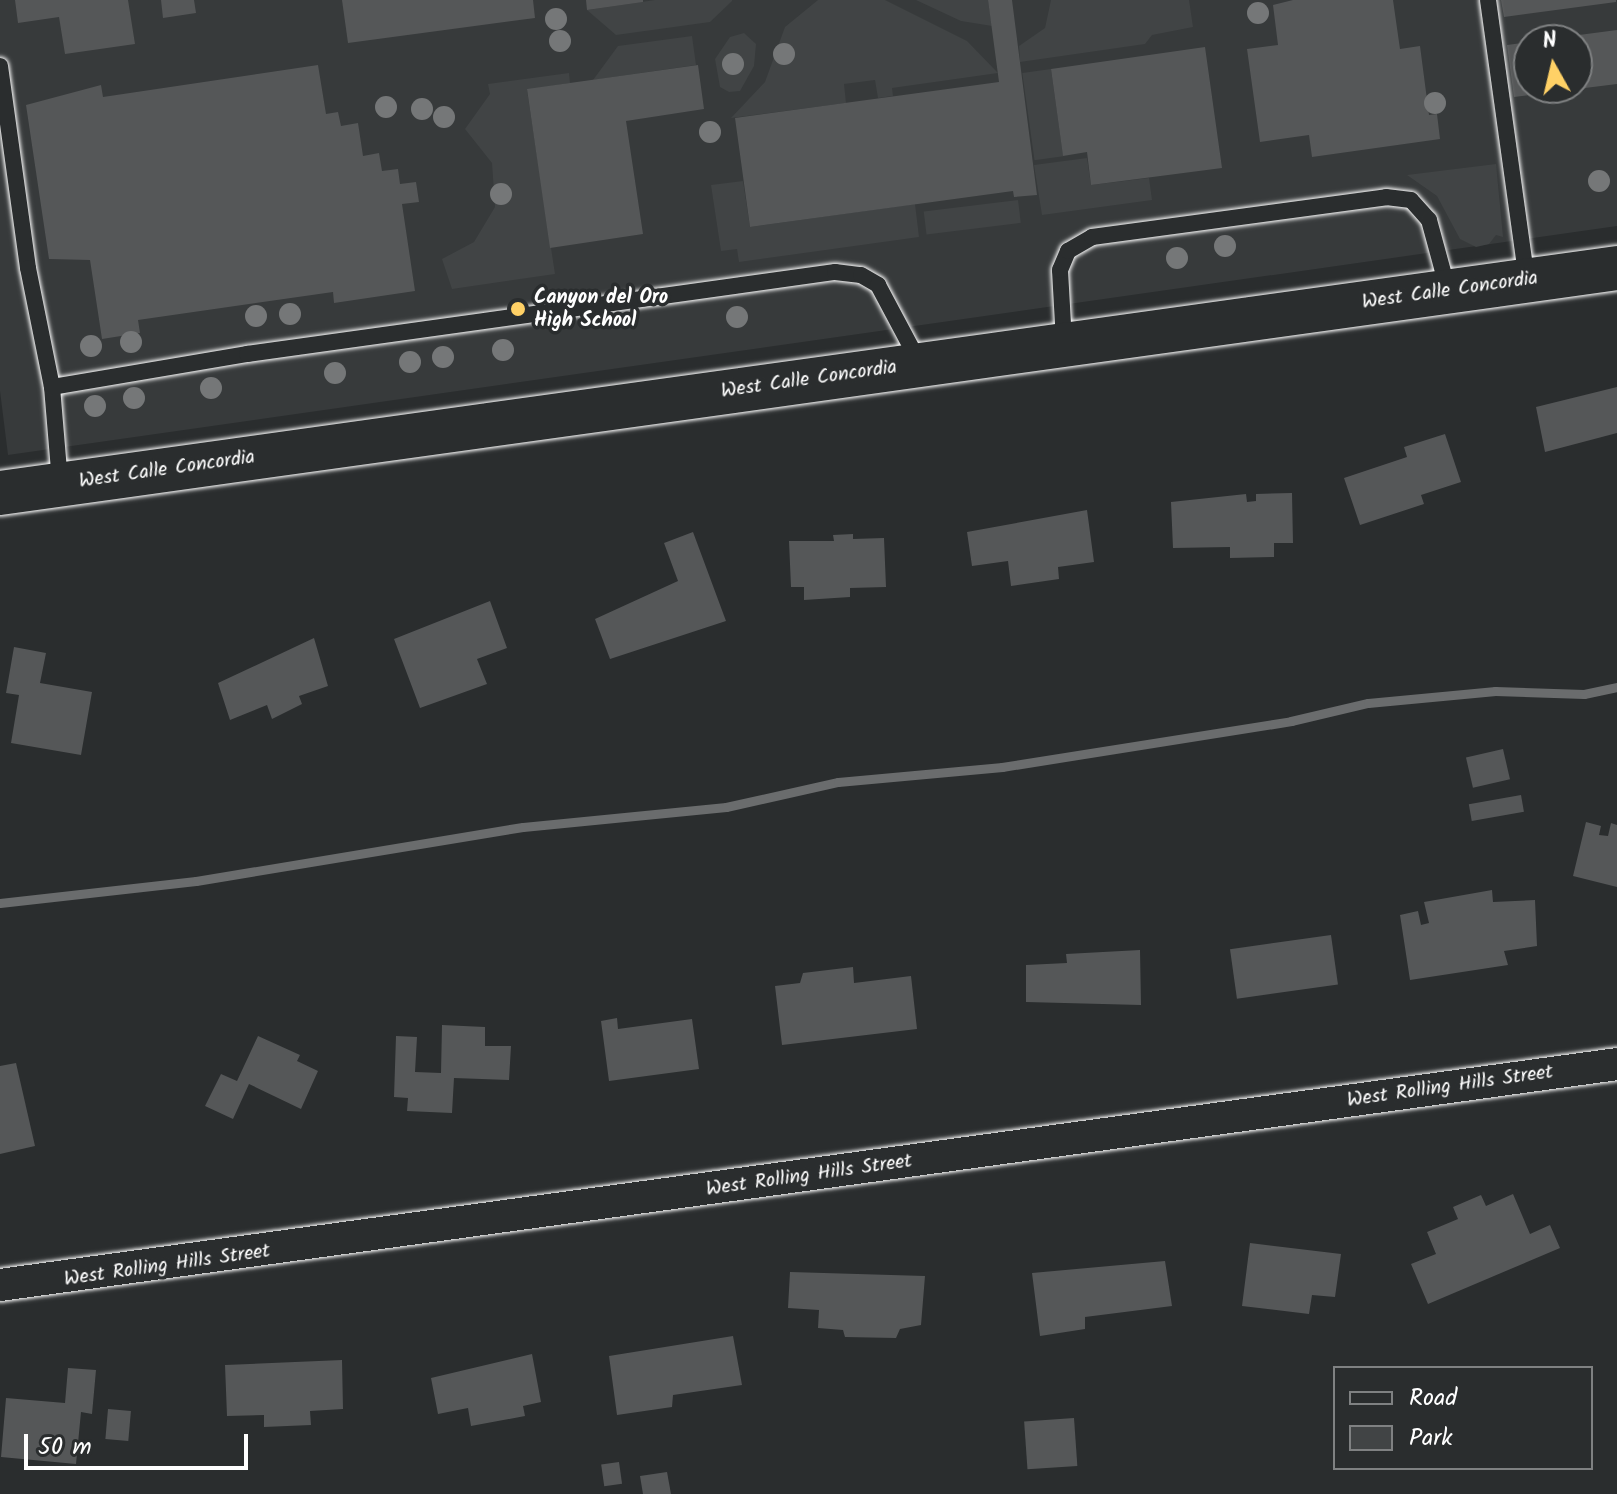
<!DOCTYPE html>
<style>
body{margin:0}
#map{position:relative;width:1617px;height:1494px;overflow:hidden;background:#2a2d2e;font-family:Kalam,sans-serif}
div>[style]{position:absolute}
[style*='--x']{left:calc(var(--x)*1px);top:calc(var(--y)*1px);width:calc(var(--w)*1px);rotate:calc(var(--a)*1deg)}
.built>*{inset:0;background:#373a3b}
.green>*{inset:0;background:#414445;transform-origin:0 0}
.stream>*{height:9px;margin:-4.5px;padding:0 4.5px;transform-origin:4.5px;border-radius:4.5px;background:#6a6c6d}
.building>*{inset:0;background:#555758;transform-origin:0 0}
.roads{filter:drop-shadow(0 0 2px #fff) drop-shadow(0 0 2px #fff)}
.lane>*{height:16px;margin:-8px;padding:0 8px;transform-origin:8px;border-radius:8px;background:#2a2d2e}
.street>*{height:32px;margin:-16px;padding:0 16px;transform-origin:16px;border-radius:16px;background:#2a2d2e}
.secondary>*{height:44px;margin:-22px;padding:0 22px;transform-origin:22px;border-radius:22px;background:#2a2d2e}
.trees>*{width:22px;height:22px;margin:-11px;border-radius:50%;background:#757778}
.dots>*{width:22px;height:22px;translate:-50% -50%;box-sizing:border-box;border:4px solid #2a2d2e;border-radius:50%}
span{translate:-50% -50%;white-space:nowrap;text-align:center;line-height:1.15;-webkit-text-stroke:7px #2a2d2e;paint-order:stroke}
.street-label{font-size:20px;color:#fff}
.poi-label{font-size:20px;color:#fff;font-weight:700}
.left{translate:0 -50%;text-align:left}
.legend{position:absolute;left:1333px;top:1366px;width:260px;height:104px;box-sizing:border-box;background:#2a2d2e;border:2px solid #7f8182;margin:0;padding:10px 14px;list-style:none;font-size:24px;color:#fff}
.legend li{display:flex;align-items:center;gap:16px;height:40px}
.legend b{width:40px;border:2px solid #7f8182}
.north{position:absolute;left:1513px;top:24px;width:80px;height:80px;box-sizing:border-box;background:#2a2d2e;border:2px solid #7f8182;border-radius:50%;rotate:352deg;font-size:22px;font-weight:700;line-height:32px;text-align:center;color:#fff}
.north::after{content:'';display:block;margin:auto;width:28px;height:36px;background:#ffd166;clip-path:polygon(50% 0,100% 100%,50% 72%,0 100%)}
.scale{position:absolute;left:24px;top:1434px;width:224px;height:36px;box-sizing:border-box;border:4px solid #fff;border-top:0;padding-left:10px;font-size:24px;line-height:28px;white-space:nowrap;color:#fff;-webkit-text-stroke:6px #2a2d2e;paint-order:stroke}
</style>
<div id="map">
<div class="built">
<i style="clip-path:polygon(evenodd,0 0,1617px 0,1617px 226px,8px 455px,0 391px,0 0,1529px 40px,1577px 40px,1577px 88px,1529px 88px,1529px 40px)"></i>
</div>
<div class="green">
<i style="clip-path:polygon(655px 0,732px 0,732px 1px,710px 22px,616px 35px,587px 10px)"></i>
<i style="clip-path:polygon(818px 0,885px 0,967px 41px,998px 73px,892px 88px,893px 96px,878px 98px,875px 80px,844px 84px,846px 103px,731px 118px,765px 82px,785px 27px)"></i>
<i style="clip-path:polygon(916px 0,988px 0,992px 26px,961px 21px)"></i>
<i style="clip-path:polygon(1051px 0,1189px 0,1193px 27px,1152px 35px,1145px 44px,1020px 62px,1019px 46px,1045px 28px)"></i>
<i style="clip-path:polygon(744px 33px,756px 44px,754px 66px,740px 91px,729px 92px,720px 87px,715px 59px,730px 37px)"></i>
<i style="clip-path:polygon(692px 36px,696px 65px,593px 80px,618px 46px)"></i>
<i style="left:1051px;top:69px;width:88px;height:29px;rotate:82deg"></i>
<i style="clip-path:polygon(569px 73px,570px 83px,527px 90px,555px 274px,452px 289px,442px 259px,474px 242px,495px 207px,492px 163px,465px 129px,490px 94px,488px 84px)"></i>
<i style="clip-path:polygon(1087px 158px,1091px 185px,1149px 178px,1152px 200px,1042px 215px,1034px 165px)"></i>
<i style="clip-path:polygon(1496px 164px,1503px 237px,1496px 235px,1489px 244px,1476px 247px,1460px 239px,1437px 196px,1407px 175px)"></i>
<i style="clip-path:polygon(743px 181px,750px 227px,915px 204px,919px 237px,739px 262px,737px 249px,721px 251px,711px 185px)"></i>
<i style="left:1018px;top:200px;width:23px;height:95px;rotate:83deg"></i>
</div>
<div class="stream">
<i style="--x:0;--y:903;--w:197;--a:-6.4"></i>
<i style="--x:196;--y:881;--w:331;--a:-9.4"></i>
<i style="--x:523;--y:827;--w:204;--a:-5.6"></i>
<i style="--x:726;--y:807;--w:115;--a:-12.6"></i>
<i style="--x:838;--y:782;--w:165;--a:-5.2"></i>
<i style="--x:1002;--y:767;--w:293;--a:-9"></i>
<i style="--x:1291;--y:721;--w:79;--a:-13.2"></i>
<i style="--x:1368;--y:703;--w:128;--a:-5.4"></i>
<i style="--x:1495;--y:691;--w:89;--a:1.9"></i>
<i style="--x:1584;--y:694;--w:34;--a:-12"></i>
</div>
<div class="building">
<i style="clip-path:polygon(15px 0,128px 0,135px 44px,65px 54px,59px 17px,18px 23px)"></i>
<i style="clip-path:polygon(161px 0,194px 0,196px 13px,163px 18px)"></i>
<i style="clip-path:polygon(342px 0,533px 0,535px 18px,348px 43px)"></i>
<i style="clip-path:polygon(586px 0,643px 0,643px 2px,587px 10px)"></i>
<i style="clip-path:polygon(988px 0,1012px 0,1037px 195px,1014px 197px,1013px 191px,750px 227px,735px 118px,999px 82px)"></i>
<i style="clip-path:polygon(1293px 0,1393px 0,1400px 49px,1420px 46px,1429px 115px,1437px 114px,1440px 139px,1312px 157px,1309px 135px,1260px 142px,1247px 49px,1278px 45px,1273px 5px)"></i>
<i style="clip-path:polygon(1501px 0,1616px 0,1616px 2px,1504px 17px)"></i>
<i style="clip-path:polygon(1617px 30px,1617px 84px,1577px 89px,1577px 40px,1556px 38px)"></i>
<i style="clip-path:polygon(1529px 42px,1529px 88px,1571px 90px,1514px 97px,1507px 45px)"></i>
<i style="clip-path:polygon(1205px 47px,1222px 168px,1091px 185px,1087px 152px,1063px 156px,1051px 69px)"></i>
<i style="clip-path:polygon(318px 65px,326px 114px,338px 112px,341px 126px,358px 123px,363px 156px,379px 153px,382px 171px,398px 169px,400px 184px,416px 182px,419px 202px,402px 204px,415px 291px,334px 303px,333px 292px,138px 320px,140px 333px,102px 339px,90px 260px,49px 259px,26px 105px,101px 85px,103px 97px)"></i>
<i style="clip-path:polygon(698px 65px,704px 109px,626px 121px,643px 234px,550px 248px,527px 89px)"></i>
<i style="clip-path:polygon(1617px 387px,1617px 433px,1545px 452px,1536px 407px)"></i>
<i style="clip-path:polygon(1445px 434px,1461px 482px,1421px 495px,1424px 504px,1360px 525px,1344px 478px,1407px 457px,1404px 447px)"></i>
<i style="clip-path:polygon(1292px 493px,1293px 543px,1274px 543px,1274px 557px,1230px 558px,1230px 547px,1173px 548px,1171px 502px,1246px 494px,1247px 502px,1256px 501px,1256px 494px)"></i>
<i style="clip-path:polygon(1087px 510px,1094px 562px,1058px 567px,1059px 579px,1011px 586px,1008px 561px,972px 566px,967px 532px)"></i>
<i style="clip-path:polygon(693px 532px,726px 621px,610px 659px,595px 619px,678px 581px,664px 543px)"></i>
<i style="clip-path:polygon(853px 534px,853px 539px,884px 538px,886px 587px,850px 588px,850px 597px,804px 600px,804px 587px,791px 587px,789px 541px,834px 541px,833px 535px)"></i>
<i style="clip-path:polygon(490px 601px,507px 648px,477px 659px,487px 684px,420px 708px,394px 639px)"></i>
<i style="clip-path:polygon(314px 638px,328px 686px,299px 696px,302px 704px,272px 719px,267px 705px,230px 720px,218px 683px)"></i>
<i style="clip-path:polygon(14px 647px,46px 653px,40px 683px,92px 692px,81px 755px,11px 743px,19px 695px,6px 693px)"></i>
<i style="left:1503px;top:749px;width:31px;height:38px;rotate:77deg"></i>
<i style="left:1521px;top:795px;width:17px;height:53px;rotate:80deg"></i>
<i style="clip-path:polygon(1586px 822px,1601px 826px,1599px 835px,1608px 836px,1611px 823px,1617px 825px,1617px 887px,1573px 876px)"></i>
<i style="clip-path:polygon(1492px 890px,1493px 902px,1535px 900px,1537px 946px,1504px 951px,1508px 965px,1410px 980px,1400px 915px,1418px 911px,1421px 925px,1429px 923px,1424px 902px)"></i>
<i style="left:1331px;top:935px;width:50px;height:102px;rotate:82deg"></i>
<i style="clip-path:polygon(1140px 950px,1141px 1005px,1026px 1002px,1026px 965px,1067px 963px,1066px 954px)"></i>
<i style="clip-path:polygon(853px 967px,854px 983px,911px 976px,917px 1029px,782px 1045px,775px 986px,800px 983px,803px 973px)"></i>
<i style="clip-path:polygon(617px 1018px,618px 1029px,692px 1019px,699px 1069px,609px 1081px,601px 1021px)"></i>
<i style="clip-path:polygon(442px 1025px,485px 1027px,485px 1046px,511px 1046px,509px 1080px,454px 1078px,452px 1113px,407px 1111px,408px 1098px,394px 1097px,396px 1036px,417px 1037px,415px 1072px,441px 1073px)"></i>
<i style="clip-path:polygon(258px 1036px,300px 1055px,297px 1061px,318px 1071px,301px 1109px,249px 1084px,233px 1119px,205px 1106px,221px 1074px,237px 1081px)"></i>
<i style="clip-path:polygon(16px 1063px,35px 1146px,0 1154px,0 1066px)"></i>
<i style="clip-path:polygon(1513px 1194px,1530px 1234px,1550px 1225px,1560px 1248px,1428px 1304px,1411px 1264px,1436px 1254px,1427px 1232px,1458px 1219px,1453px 1207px,1481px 1195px,1486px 1206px)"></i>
<i style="clip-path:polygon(1250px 1243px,1341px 1254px,1335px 1297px,1312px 1295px,1309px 1314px,1242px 1306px)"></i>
<i style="clip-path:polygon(1165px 1261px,1172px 1306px,1085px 1317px,1085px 1329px,1040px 1336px,1032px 1273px)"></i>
<i style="clip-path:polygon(790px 1272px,925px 1276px,921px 1325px,900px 1329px,896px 1338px,845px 1337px,843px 1330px,818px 1328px,819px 1310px,788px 1308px)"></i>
<i style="clip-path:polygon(733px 1336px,742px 1385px,673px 1395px,672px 1407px,617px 1415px,609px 1356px)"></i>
<i style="clip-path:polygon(532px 1354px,541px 1402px,523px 1406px,525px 1416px,471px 1426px,468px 1408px,438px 1414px,431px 1378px)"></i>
<i style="clip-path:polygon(342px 1360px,343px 1409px,310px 1411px,311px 1425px,264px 1427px,264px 1415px,227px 1416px,225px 1365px)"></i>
<i style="clip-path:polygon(68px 1368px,96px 1370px,92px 1414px,81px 1412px,76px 1464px,1px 1457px,6px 1398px,65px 1403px)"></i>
<i style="left:108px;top:1409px;width:23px;height:30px;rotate:5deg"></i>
<i style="left:1074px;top:1418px;width:48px;height:50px;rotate:86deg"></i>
<i style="left:619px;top:1462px;width:22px;height:18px;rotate:82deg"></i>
<i style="clip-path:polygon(667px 1472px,671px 1494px,643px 1494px,640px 1476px)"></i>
</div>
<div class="roads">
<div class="lane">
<i style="--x:1488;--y:0;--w:283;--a:82.1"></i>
<i style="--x:0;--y:66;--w:204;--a:82.1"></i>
<i style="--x:28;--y:268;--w:121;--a:78.6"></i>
<i style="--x:52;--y:387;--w:96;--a:85.2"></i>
<i style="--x:1064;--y:342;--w:72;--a:-93.2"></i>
<i style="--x:1060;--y:270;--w:21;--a:-67"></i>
<i style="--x:1068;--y:251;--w:28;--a:-30"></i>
<i style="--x:1092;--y:237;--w:297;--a:-7.7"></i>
<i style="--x:1386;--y:197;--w:25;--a:7"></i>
<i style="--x:1411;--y:200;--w:27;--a:48"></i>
<i style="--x:1429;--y:220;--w:73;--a:74.8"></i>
<i style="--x:52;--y:387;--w:198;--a:-9.6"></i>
<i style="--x:247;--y:354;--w:594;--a:-7.94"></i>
<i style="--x:835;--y:272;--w:26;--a:7"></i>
<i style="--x:861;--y:275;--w:20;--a:30"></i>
<i style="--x:878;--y:285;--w:89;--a:62"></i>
</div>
<div class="street">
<i style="--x:0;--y:1285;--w:1632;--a:-7.78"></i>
</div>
<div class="secondary">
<i style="--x:0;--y:493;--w:1633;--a:-7.92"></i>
</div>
</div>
<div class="trees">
<i style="left:1258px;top:13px"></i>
<i style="left:556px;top:19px"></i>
<i style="left:560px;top:41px"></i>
<i style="left:784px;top:54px"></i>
<i style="left:733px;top:64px"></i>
<i style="left:1435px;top:103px"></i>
<i style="left:386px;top:107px"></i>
<i style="left:422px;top:109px"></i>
<i style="left:444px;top:117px"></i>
<i style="left:710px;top:132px"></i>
<i style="left:1599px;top:181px"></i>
<i style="left:501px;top:194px"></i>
<i style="left:1225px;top:246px"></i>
<i style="left:1177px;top:258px"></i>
<i style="left:290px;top:314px"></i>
<i style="left:256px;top:316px"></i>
<i style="left:737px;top:317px"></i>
<i style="left:131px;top:342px"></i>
<i style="left:91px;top:346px"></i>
<i style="left:503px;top:350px"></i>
<i style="left:443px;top:357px"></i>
<i style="left:410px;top:362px"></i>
<i style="left:335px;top:373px"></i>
<i style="left:211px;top:388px"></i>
<i style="left:134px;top:398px"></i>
<i style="left:95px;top:406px"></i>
</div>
<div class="dots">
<i style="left:518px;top:309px;background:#ffd166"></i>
</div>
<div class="street-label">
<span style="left:1450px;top:291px;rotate:-8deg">West Calle Concordia</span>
<span style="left:809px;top:380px;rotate:-8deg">West Calle Concordia</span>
<span style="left:167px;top:470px;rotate:-8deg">West Calle Concordia</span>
<span style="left:1450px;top:1087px;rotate:-8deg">West Rolling Hills Street</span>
<span style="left:809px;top:1176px;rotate:-8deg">West Rolling Hills Street</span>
<span style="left:167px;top:1266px;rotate:-8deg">West Rolling Hills Street</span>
</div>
<div class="poi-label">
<span class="left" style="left:534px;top:310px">Canyon del Oro<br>High School</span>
</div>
<ul class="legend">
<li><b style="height:10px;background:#2a2d2e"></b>Road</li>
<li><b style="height:22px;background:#414445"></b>Park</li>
</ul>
<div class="north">N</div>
<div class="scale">50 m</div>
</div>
